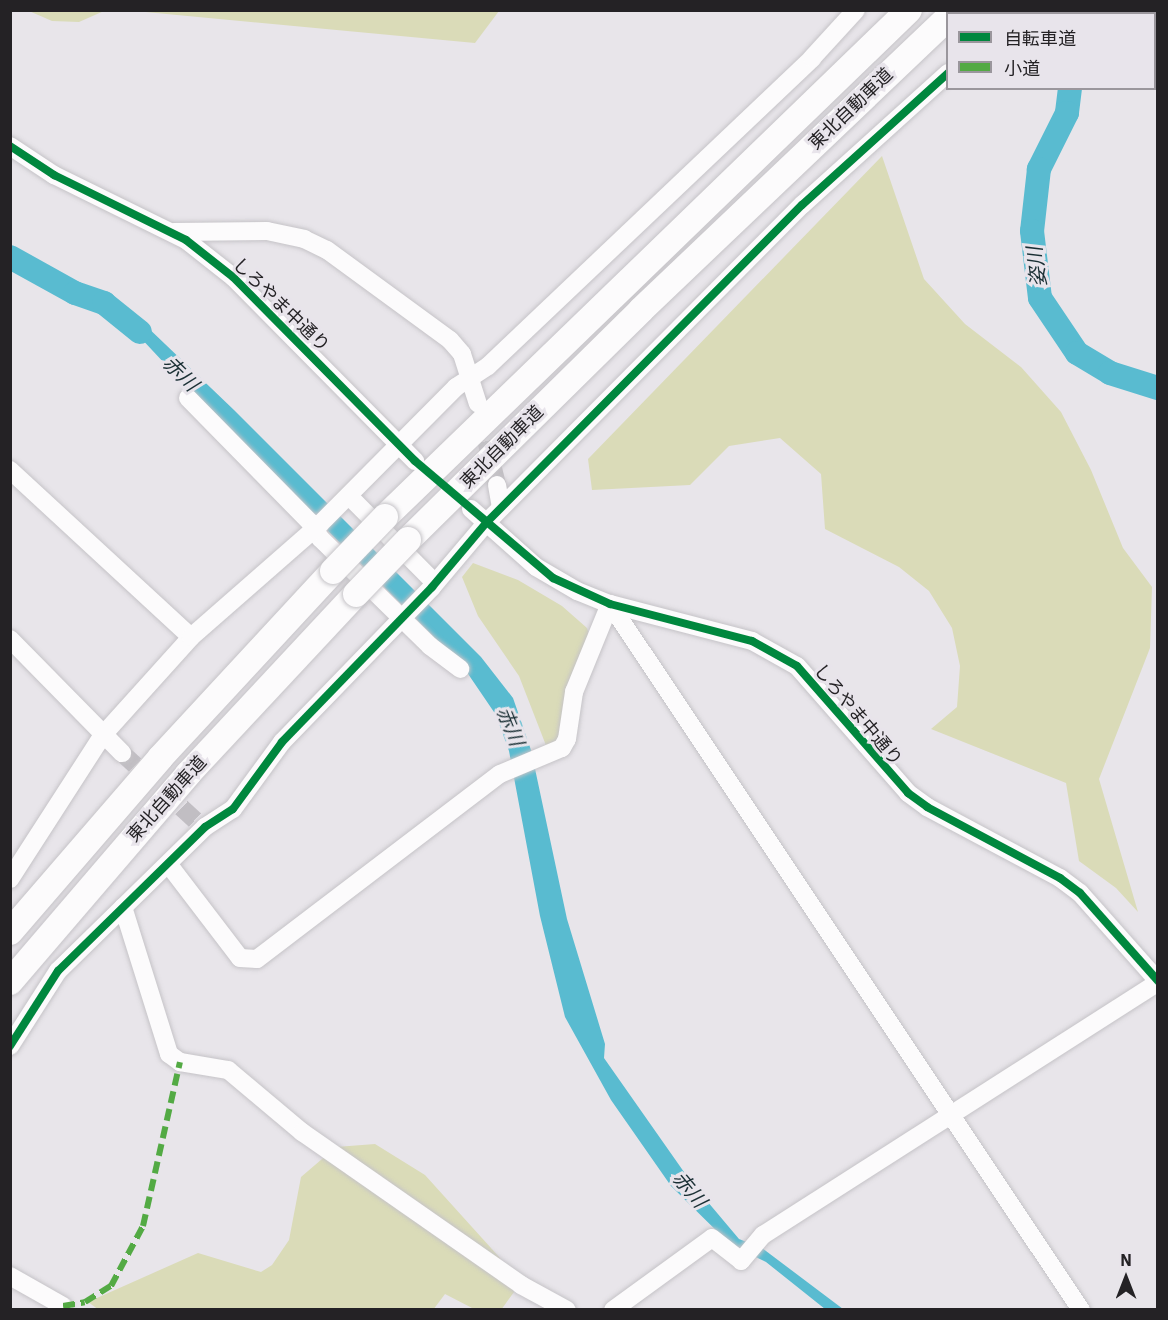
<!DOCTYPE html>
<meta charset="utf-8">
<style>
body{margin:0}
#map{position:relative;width:1168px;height:1320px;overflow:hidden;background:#e8e5ea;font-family:"IBM Plex Sans","Noto Sans JP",sans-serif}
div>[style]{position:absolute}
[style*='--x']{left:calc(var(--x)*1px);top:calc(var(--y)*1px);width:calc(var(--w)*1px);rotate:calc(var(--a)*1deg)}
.green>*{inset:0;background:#dadbb8}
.water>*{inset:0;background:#59bbd0}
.river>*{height:24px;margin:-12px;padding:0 12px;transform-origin:12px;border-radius:12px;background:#59bbd0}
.minor-tunnel>*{height:18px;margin-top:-9px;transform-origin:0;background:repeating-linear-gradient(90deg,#c1bec3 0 18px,transparent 0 27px)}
.roads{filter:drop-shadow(0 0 2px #c5c3c7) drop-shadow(0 0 2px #c5c3c7)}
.minor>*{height:18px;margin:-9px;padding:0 9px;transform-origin:9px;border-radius:9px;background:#fcfbfc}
.highway>*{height:26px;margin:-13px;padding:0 13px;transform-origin:13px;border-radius:13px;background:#fcfbfc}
.bridges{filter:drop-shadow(0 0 2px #c5c3c7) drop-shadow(0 0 2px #c5c3c7)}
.highway-bridge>*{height:26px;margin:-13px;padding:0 13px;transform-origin:13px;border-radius:13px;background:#fcfbfc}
.quiet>*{height:6px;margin-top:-3px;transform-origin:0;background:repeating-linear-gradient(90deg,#53aa44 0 12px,transparent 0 18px)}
.cycleway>*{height:8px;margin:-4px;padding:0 4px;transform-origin:4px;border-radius:4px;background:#00873e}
span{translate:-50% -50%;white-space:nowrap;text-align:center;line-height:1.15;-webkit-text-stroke:6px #e8e4eb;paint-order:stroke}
.street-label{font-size:18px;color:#242225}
.water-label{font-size:20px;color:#1a2f34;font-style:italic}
.frame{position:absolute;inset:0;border:12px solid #242225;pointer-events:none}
.legend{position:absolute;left:946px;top:12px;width:210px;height:78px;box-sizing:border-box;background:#e8e4eb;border:2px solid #9a969c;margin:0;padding:8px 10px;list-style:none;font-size:18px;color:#242225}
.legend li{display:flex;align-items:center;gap:12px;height:30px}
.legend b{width:30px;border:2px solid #9a969c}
.north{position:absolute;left:1096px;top:1248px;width:60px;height:60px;-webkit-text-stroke:4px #e8e4eb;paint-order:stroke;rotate:0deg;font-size:16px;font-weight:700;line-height:24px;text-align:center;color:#242225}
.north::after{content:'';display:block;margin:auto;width:21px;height:27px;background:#242225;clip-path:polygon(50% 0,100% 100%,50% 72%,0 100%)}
</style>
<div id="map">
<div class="green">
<i style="clip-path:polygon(29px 11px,104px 11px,79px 22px,52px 21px)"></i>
<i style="clip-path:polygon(135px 11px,499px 10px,499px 11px,475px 43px)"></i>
<i style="clip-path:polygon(882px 156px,924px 279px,965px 324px,1021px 367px,1061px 412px,1091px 470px,1123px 548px,1152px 587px,1150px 648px,1099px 779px,1138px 912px,1116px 888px,1079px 861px,1066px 783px,931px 729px,957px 707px,960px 666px,952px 628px,929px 591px,899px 567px,825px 529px,821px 474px,780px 438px,729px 446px,690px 485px,592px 490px,588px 459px)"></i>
<i style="clip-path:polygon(473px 563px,518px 580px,562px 606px,587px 628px,591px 640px,562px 737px,547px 748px,519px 676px,478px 616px,462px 577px)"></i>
<i style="clip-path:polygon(375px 1144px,425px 1175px,500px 1258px,514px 1292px,501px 1310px,474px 1309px,445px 1294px,433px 1310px,99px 1310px,88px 1302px,198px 1253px,261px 1272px,272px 1265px,289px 1240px,301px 1177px,336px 1147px)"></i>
</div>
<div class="water">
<i style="clip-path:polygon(110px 305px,142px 322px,234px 410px,481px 657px,513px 698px,531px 750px,567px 919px,605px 1044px,604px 1058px,691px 1182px,739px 1239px,762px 1248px,843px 1309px,825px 1309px,766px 1262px,731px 1245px,671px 1186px,611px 1100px,565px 1017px,540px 916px,509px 751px,496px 715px,462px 665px,222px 425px)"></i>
</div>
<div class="river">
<i style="--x:1072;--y:10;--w:4;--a:90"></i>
<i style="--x:1070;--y:88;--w:25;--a:97"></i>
<i style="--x:1067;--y:113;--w:63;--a:116.6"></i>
<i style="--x:1039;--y:169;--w:62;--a:96.4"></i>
<i style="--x:1032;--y:231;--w:67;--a:83.2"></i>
<i style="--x:1040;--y:298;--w:66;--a:56.1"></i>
<i style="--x:1077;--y:353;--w:39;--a:31"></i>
<i style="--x:1110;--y:373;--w:50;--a:17.4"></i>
<i style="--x:10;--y:257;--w:74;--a:29"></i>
<i style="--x:75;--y:293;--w:31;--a:19"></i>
<i style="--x:104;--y:303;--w:46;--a:38.9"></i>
</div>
<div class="minor-tunnel">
<i style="--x:480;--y:415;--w:72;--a:76.3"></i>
<i style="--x:122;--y:753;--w:100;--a:42.6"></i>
</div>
<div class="roads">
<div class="minor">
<i style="--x:1004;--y:14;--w:5;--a:-53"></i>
<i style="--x:10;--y:146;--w:53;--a:33.4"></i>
<i style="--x:54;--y:175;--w:147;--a:26.2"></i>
<i style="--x:186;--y:240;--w:60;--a:38.2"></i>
<i style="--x:233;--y:277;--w:259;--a:45.3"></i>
<i style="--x:174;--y:232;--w:93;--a:-0.6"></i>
<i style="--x:267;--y:231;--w:38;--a:12"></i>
<i style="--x:304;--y:239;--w:25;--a:26"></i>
<i style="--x:327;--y:250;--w:152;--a:36.2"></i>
<i style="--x:450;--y:340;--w:18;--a:49"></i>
<i style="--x:462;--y:354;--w:52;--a:72.3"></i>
<i style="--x:188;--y:398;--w:174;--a:45.5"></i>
<i style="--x:310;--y:522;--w:19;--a:58"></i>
<i style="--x:320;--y:538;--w:154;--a:44.5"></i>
<i style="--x:430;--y:646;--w:38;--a:37"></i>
<i style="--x:10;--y:470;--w:246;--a:42.7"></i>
<i style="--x:497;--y:485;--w:23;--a:80"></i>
<i style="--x:349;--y:496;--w:122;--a:45.3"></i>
<i style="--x:471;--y:509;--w:87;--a:41.7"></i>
<i style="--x:536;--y:567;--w:48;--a:30.3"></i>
<i style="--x:577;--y:591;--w:35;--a:22"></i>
<i style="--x:610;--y:604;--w:147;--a:14.6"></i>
<i style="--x:752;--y:641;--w:51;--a:29.1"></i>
<i style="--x:797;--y:666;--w:169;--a:48.8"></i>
<i style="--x:908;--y:793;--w:24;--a:36"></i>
<i style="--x:927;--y:807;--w:151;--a:28.1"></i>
<i style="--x:1060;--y:878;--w:25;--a:37"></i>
<i style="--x:1080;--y:893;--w:118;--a:48.4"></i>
<i style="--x:610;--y:604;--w:849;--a:56.29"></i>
<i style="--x:10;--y:639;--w:160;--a:45.5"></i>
<i style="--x:169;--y:865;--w:117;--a:52.6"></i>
<i style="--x:240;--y:958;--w:17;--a:3"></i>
<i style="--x:257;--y:959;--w:305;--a:-37.3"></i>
<i style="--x:500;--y:774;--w:67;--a:-22.8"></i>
<i style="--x:562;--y:748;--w:10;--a:-61"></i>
<i style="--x:567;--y:739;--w:48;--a:-81.5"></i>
<i style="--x:574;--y:692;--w:95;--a:-67.8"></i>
<i style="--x:10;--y:879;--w:170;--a:-57.2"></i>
<i style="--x:102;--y:736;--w:133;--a:-48"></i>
<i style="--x:191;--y:637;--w:171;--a:-41.2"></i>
<i style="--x:320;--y:524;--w:193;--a:-45.2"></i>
<i style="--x:456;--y:387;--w:38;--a:-33"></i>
<i style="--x:488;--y:366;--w:447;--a:-43.5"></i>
<i style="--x:812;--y:58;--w:65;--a:-47.5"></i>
<i style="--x:123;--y:907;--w:154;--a:72.6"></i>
<i style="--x:169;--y:1054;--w:14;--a:36"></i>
<i style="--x:180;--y:1062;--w:49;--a:9.5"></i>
<i style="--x:228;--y:1070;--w:97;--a:40"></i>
<i style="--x:302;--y:1132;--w:267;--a:34.9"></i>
<i style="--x:521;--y:1285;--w:52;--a:28.5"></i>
<i style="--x:10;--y:1046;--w:89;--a:-57.4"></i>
<i style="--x:58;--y:971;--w:206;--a:-44.4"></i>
<i style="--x:205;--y:827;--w:33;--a:-33"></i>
<i style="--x:233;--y:809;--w:83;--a:-53.8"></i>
<i style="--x:282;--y:742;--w:216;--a:-45.9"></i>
<i style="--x:432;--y:587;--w:84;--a:-49.8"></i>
<i style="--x:486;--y:523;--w:448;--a:-45.2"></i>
<i style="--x:802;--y:205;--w:197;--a:-42.1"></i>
<i style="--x:10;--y:1276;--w:61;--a:29.5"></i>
<i style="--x:613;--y:1310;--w:122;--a:-36"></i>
<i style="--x:712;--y:1238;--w:37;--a:38"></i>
<i style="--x:741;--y:1261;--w:34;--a:-50"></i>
<i style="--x:763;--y:1235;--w:469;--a:-32.6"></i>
</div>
<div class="highway">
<i style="--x:385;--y:517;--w:729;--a:-44.06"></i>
<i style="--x:408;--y:540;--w:327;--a:-44.6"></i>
<i style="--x:641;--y:310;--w:424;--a:-43.6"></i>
<i style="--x:10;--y:932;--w:230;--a:-49.2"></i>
<i style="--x:160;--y:758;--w:255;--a:-47.2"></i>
<i style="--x:10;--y:982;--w:274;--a:-49.4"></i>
<i style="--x:188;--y:774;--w:246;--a:-47"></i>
</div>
</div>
<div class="bridges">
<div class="highway-bridge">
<i style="--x:333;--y:571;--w:75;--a:-46.1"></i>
<i style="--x:356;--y:594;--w:75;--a:-46.1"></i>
</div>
</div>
<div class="quiet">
<i style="--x:63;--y:1306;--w:22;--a:-10"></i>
<i style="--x:85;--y:1302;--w:31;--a:-32"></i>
<i style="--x:111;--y:1286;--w:68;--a:-61.9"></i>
<i style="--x:143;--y:1226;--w:168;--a:-77.3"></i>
</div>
<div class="cycleway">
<i style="--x:10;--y:146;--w:53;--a:33.4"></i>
<i style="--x:54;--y:175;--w:147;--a:26.2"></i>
<i style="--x:186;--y:240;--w:60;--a:38.2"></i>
<i style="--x:233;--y:277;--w:259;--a:45.3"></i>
<i style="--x:415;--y:461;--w:181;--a:40.3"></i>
<i style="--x:553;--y:578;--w:63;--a:24.5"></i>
<i style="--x:610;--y:604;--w:147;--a:14.6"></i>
<i style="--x:752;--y:641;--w:51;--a:29.1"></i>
<i style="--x:797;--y:666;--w:169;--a:48.8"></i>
<i style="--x:908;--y:793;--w:24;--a:36"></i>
<i style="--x:927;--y:807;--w:151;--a:28.1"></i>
<i style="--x:1060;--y:878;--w:25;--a:37"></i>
<i style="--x:1080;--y:893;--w:118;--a:48.4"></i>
<i style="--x:10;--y:1046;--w:89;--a:-57.4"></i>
<i style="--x:58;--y:971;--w:206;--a:-44.4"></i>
<i style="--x:205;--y:827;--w:33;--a:-33"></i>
<i style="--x:233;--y:809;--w:83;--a:-53.8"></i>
<i style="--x:282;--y:742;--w:216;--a:-45.9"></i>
<i style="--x:432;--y:587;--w:84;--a:-49.8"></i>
<i style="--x:486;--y:523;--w:448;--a:-45.2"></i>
<i style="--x:802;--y:205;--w:197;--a:-42.1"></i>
</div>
<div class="street-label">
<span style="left:851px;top:109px;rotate:-44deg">東北自動車道</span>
<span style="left:281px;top:305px;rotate:44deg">しろやま中通り</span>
<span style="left:502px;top:447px;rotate:-45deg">東北自動車道</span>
<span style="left:858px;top:715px;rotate:50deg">しろやま中通り</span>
<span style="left:167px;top:799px;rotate:-48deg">東北自動車道</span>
</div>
<div class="water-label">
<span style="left:1036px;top:267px;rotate:-97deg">姿川</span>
<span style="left:181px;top:373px;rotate:44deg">赤川</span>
<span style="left:511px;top:726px;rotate:68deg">赤川</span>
<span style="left:690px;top:1189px;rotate:50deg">赤川</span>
</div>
<div class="frame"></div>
<ul class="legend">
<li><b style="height:8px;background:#00873e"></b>自転車道</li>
<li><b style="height:8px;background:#53aa44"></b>小道</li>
</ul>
<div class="north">N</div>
</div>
